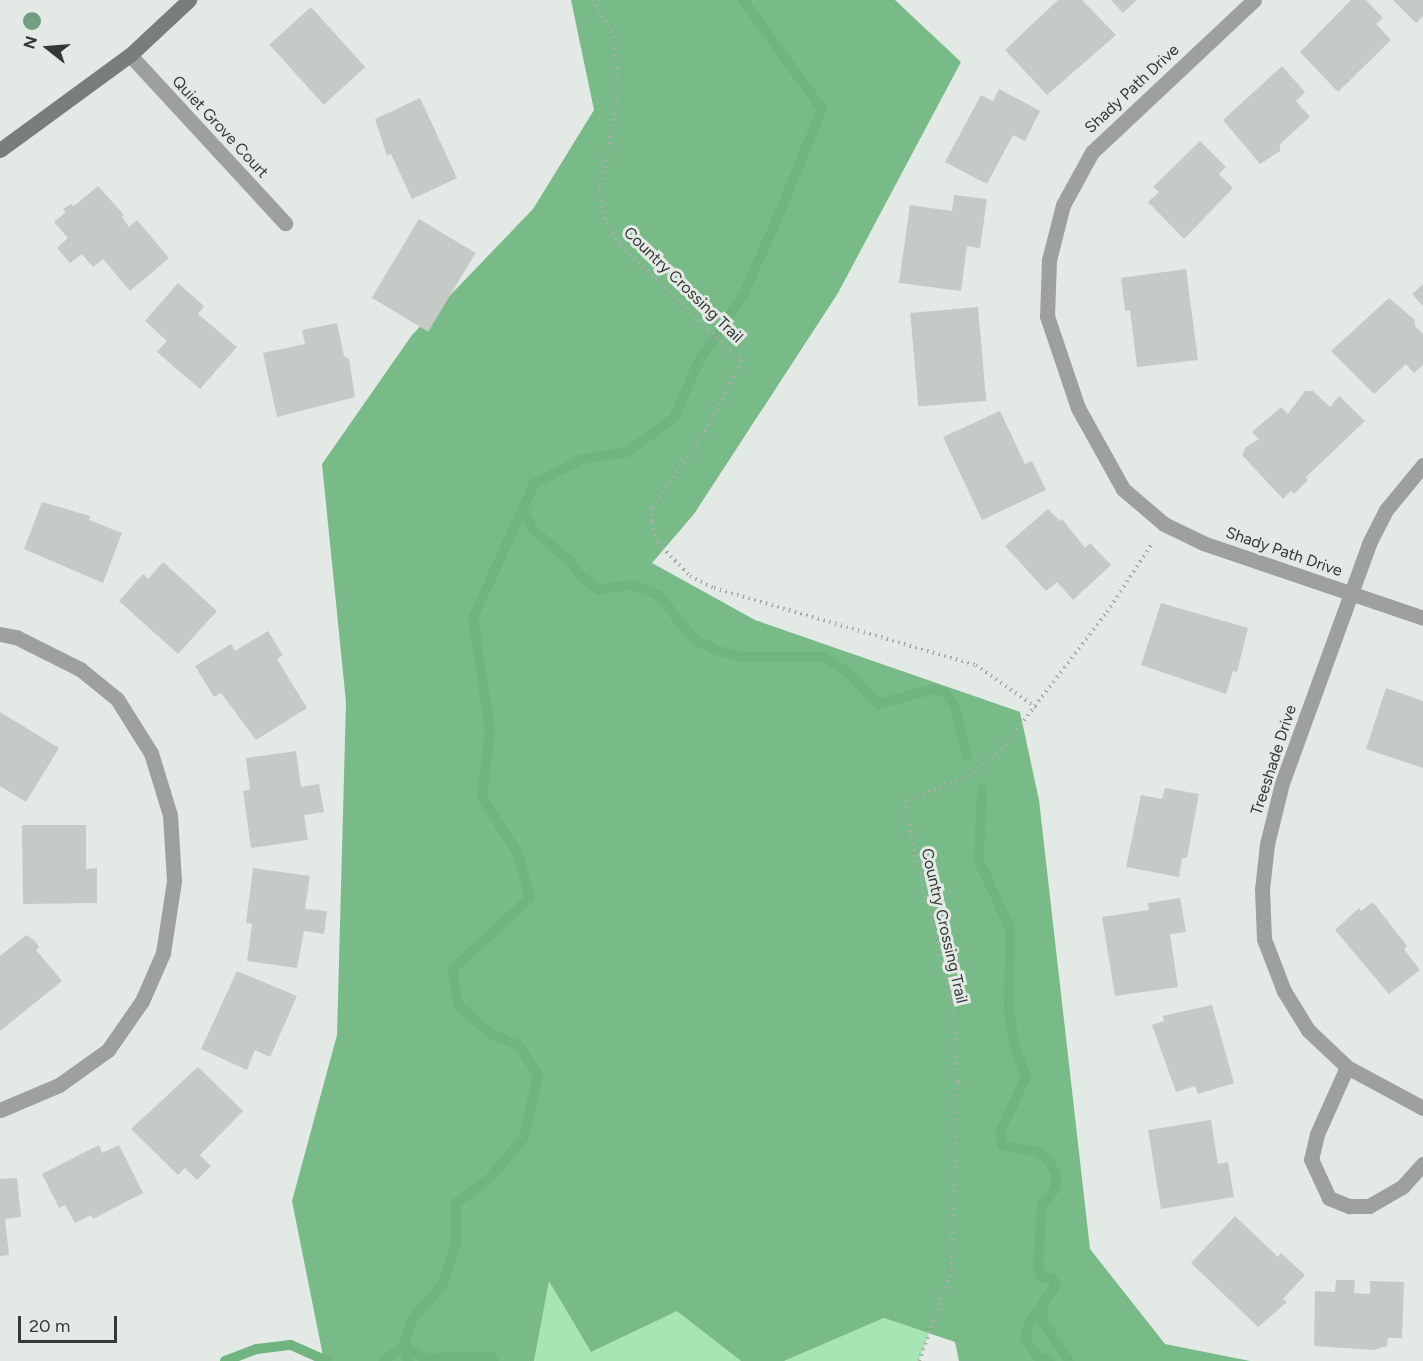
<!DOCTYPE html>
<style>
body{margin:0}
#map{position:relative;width:1423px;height:1361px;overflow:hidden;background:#e3e9e4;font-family:Figtree,sans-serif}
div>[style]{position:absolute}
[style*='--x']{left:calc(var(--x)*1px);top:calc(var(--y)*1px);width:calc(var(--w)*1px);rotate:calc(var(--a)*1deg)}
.green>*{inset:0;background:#a8e5b4}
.forest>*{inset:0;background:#79bb88}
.stream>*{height:10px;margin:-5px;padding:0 5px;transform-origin:5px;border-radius:5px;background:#72b481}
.building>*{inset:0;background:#c4cac5;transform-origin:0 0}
.path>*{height:4px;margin-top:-2px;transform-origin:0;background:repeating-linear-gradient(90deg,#a7aca8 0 1.5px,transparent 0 6px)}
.minor>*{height:15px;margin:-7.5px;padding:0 7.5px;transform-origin:7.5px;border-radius:7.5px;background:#9ea09e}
.secondary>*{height:15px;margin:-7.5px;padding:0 7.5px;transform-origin:7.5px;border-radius:7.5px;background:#7a7e7b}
.trees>*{width:18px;height:18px;margin:-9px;border-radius:50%;background:#739e82}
span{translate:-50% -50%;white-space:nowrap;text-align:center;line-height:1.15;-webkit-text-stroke:6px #e3e9e4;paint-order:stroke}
.street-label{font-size:16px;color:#353836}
.north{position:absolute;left:18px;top:18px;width:60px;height:60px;-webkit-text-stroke:4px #e3e9e4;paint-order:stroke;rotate:287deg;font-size:16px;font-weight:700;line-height:24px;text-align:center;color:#353836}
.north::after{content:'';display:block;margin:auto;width:21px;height:27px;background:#353836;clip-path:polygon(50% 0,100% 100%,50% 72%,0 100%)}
.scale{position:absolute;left:18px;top:1316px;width:99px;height:27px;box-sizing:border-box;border:3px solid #353836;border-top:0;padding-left:8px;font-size:18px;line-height:21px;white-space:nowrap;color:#353836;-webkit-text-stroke:4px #e3e9e4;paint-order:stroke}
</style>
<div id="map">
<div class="green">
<i style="clip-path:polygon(549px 1280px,591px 1352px,677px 1310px,741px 1361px,534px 1361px)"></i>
<i style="clip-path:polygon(884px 1318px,929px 1333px,919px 1361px,784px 1361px)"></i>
</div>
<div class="forest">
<i style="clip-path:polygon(571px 0,895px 0,961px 62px,838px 293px,694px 514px,652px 563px,755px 620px,1020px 712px,1039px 800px,1090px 1249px,1165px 1344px,1250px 1361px,959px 1361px,955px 1342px,884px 1318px,784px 1361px,741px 1361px,677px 1311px,591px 1352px,549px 1281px,534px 1361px,324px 1361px,292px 1201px,337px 1035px,346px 702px,322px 464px,412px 335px,533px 209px,594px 110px)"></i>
</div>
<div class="stream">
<i style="--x:524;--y:513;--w:19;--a:62"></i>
<i style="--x:533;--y:530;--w:50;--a:40.1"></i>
<i style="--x:571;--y:562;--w:18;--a:56"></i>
<i style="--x:581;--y:577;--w:22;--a:34"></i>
<i style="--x:599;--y:589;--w:34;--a:-7"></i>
<i style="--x:633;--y:585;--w:27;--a:22"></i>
<i style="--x:658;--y:595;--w:58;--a:50.6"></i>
<i style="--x:695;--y:640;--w:26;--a:25"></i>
<i style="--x:719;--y:651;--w:25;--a:14"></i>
<i style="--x:743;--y:657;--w:80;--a:0"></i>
<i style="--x:823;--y:657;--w:29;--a:31"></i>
<i style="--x:848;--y:672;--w:44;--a:46.8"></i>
<i style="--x:878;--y:704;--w:58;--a:-15"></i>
<i style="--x:934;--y:689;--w:13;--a:18"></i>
<i style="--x:946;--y:693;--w:17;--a:57"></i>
<i style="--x:955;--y:707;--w:50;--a:76.2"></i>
<i style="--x:982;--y:789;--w:72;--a:92.4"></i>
<i style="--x:979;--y:861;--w:74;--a:65.2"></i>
<i style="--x:1010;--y:928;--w:83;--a:90.7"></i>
<i style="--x:1009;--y:1011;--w:37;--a:81"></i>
<i style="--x:1015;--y:1048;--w:31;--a:69"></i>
<i style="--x:1026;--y:1077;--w:59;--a:115.3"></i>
<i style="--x:1001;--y:1130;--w:15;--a:86"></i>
<i style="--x:1002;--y:1145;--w:36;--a:11"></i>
<i style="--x:1037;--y:1152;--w:13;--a:32"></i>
<i style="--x:1048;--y:1159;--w:17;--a:62"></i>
<i style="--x:1056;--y:1174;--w:15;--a:94"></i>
<i style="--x:1055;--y:1189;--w:21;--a:129"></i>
<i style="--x:1042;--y:1205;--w:62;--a:93.7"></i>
<i style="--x:1038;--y:1267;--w:11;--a:68"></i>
<i style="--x:1042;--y:1277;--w:10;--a:6"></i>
<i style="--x:1052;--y:1278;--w:8;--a:60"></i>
<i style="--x:1056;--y:1285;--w:47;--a:125.4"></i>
<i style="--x:1029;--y:1323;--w:16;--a:104"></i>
<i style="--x:1025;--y:1339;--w:21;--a:55"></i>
<i style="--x:1037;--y:1356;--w:14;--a:21"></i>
<i style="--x:1044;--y:1302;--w:18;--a:96"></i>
<i style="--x:1042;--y:1320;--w:49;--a:56.6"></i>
<i style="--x:225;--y:1361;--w:34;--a:-21"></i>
<i style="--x:257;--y:1349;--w:34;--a:-7"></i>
<i style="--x:291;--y:1345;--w:39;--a:24"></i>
<i style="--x:384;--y:1361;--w:24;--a:-38"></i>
<i style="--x:403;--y:1346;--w:16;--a:72"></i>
<i style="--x:494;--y:1361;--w:5;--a:-127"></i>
<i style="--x:491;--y:1357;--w:66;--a:179.1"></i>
<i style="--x:425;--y:1358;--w:25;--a:-151"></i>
<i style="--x:403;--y:1346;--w:28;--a:-71"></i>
<i style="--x:412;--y:1320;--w:48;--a:-49.3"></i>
<i style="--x:443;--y:1284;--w:44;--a:-72.8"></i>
<i style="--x:456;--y:1242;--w:39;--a:-90"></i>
<i style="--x:456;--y:1203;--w:41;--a:-36"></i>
<i style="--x:489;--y:1179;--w:55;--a:-50.2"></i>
<i style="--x:524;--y:1137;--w:64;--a:-77.3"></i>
<i style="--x:538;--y:1075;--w:35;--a:-123"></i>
<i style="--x:519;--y:1046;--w:32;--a:-156"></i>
<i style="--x:490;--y:1033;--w:42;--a:-139.8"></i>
<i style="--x:458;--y:1006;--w:37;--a:-98"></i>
<i style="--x:453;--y:969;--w:105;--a:-42.7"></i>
<i style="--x:530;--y:898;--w:46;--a:-105.3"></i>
<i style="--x:518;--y:854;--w:67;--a:-122.3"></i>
<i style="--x:482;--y:797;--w:67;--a:-83.2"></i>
<i style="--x:490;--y:730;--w:113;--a:-98.6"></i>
<i style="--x:473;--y:618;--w:147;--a:-65.5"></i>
<i style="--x:534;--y:484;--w:54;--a:-27.5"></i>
<i style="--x:582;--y:459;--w:46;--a:-8.8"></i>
<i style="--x:627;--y:452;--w:58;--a:-35.9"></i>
<i style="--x:674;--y:418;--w:62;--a:-66.3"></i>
<i style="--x:699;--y:361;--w:79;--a:-56.3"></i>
<i style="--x:743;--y:295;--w:76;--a:-65.8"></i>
<i style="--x:774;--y:226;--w:126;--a:-67.7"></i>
<i style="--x:822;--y:109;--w:135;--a:-125.9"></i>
</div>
<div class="building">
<i style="clip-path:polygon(1058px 0,1082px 0,1116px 35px,1047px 95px,1005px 50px)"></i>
<i style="clip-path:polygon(1111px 0,1137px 0,1123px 13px)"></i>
<i style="clip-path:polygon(1351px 0,1366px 0,1383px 18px,1376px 24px,1391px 40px,1338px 92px,1300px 52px)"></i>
<i style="clip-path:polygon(1393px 0,1423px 0,1423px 16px,1416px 23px)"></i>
<i style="left:311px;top:7px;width:81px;height:56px;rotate:48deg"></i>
<i style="clip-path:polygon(1282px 66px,1305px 92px,1296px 101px,1310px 117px,1280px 144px,1280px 151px,1260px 164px,1223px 120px)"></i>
<i style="clip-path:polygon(999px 89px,1040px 111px,1025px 141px,1013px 135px,987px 184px,945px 162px,981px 95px,993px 101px)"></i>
<i style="clip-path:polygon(420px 98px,457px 178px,412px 199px,391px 154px,387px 156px,375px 119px)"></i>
<i style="clip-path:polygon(1200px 141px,1226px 167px,1219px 174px,1233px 188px,1184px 239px,1148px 202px,1159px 192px,1153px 187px)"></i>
<i style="clip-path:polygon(98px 186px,124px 215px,122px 217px,129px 227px,137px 220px,169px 258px,130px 291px,103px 259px,93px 267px,82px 254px,70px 263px,57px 248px,68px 238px,54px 222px,66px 212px,63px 209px,71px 204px,74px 206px)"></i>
<i style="clip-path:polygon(954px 195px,987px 199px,980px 248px,967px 246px,961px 291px,899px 283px,910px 205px,952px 211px)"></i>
<i style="left:419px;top:219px;width:66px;height:92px;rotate:31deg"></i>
<i style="clip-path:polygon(1186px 269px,1198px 360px,1137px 367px,1130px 310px,1125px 311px,1121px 278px)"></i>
<i style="clip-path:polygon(178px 283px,204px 306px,198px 314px,237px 347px,200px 389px,157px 352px,167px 341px,145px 321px)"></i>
<i style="clip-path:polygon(1423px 284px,1423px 306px,1412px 294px)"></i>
<i style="clip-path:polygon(1389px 298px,1415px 320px,1415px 326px,1423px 334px,1423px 365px,1414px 373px,1406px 364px,1374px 394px,1331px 351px)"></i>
<i style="left:978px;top:307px;width:94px;height:68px;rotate:85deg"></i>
<i style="clip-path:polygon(337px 323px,344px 356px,349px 359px,355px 397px,277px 417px,263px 353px,305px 344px,302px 330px)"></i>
<i style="clip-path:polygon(1305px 391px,1313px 391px,1330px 407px,1339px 396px,1365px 421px,1306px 477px,1308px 480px,1294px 494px,1291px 491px,1283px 499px,1242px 455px,1246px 447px,1259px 439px,1252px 432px,1281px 407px,1288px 414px)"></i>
<i style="clip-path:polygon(1000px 411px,1025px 464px,1032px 461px,1046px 490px,982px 520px,943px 437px)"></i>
<i style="clip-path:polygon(42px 502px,90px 516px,89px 520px,122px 533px,103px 583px,24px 549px)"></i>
<i style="clip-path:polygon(1048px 509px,1060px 521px,1062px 519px,1085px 548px,1090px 543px,1111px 565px,1073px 600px,1057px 582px,1046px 591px,1005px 546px)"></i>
<i style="clip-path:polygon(163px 562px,217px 611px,178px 654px,119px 601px,143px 574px,148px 579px)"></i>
<i style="clip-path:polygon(1161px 603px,1248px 628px,1237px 672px,1233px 671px,1226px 694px,1141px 665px)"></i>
<i style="clip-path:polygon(268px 631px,283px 655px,277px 659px,307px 708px,256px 740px,221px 693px,214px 697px,195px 666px,231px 644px,235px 651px)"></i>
<i style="clip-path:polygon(1386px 688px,1423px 701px,1423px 768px,1366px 749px)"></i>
<i style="clip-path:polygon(0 712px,59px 748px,26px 802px,0 786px)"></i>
<i style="clip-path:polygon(296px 751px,301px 787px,319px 784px,324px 812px,304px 815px,308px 840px,251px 848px,243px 791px,250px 790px,246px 758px)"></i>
<i style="clip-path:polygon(1165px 788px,1199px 794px,1187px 858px,1182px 858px,1179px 877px,1126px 867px,1141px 795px,1162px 799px)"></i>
<i style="clip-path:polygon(22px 825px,86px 825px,86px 869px,97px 868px,97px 903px,23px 904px)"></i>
<i style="clip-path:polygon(253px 868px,310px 876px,305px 909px,327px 911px,324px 934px,304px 931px,297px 968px,247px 961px,252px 924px,246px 923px)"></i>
<i style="clip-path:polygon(1180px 898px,1186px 932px,1170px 934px,1178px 987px,1115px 996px,1102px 917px,1149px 910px,1148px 903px)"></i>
<i style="clip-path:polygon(1373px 902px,1407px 946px,1404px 949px,1420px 970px,1389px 994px,1335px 930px,1359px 908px,1361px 911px)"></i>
<i style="clip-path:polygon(26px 935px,34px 940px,39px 947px,36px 950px,62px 981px,0 1031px,0 956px)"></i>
<i style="clip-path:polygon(237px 971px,297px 996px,270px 1057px,255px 1050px,247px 1070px,201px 1049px)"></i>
<i style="clip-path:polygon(1212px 1005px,1234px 1083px,1198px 1094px,1195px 1086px,1176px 1092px,1152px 1025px,1164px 1021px,1163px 1016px)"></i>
<i style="clip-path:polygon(198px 1067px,243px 1111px,200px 1155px,211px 1166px,197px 1180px,185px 1168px,178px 1175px,131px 1129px)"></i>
<i style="clip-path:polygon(1211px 1120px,1218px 1164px,1228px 1162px,1234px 1197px,1161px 1209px,1148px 1130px)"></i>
<i style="clip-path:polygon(99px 1145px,102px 1153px,119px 1145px,143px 1193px,93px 1219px,91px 1215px,75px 1223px,65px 1205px,59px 1208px,42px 1174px)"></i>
<i style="clip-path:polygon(17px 1178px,21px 1217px,5px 1219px,9px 1255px,0 1256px,0 1179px)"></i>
<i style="clip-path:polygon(1235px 1216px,1278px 1257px,1281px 1253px,1305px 1275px,1283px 1299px,1287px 1302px,1258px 1327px,1191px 1263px)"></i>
<i style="clip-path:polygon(1336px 1280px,1355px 1280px,1354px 1293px,1370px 1294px,1370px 1281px,1404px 1282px,1402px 1338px,1388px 1338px,1387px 1346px,1374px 1350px,1314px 1346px,1315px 1291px,1335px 1292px)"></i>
</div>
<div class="path">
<i style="--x:593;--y:0;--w:42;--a:59.7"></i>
<i style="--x:614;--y:36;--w:31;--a:84"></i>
<i style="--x:617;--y:67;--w:40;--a:91.4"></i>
<i style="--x:616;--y:107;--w:89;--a:101.1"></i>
<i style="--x:599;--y:194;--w:30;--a:76"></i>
<i style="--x:606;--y:223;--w:27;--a:57"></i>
<i style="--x:621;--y:246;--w:167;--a:43.5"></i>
<i style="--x:742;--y:361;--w:80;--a:117.5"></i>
<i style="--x:705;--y:432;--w:93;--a:124.9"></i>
<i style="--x:652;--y:508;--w:15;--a:94"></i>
<i style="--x:651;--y:523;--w:21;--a:71"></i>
<i style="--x:658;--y:543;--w:46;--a:45.9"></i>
<i style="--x:690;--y:576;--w:27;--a:27"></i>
<i style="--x:714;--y:588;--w:273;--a:16.4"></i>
<i style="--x:976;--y:665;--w:75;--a:35.2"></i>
<i style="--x:919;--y:1361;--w:97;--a:-70.1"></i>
<i style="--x:952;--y:1270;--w:188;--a:-88.2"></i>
<i style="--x:958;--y:1082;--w:80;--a:-94.3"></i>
<i style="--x:952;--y:1002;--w:169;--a:-104"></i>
<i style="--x:911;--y:838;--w:37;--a:-98"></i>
<i style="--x:906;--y:801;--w:67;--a:-22"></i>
<i style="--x:968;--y:776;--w:43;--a:-38.5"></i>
<i style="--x:1002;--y:749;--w:173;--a:-52.5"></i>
<i style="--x:1107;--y:612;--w:80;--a:-56.7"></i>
</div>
<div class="minor">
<i style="--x:1254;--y:0;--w:222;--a:136.8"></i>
<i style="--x:1092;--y:152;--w:60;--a:118.7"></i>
<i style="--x:1063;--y:205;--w:57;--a:104.3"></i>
<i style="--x:1049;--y:260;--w:56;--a:92"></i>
<i style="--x:1047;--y:316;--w:97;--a:71.4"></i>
<i style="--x:1078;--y:408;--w:93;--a:60.9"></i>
<i style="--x:1123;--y:489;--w:54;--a:40.5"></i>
<i style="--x:1164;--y:524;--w:43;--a:26"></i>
<i style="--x:1203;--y:543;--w:232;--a:18.8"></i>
<i style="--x:130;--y:55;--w:229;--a:47.3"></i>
<i style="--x:1423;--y:465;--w:58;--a:129.4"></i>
<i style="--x:1386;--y:510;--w:38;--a:117"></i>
<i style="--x:1369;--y:544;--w:254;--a:110"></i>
<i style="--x:1282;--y:783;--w:63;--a:103.8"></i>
<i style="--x:1267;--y:844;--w:45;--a:96.3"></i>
<i style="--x:1262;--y:889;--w:50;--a:87.7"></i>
<i style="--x:1264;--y:939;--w:56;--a:69"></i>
<i style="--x:1284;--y:991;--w:46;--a:58.4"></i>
<i style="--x:1308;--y:1030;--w:54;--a:43.5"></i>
<i style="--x:1347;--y:1067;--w:86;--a:28.3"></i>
<i style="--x:0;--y:634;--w:16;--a:11"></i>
<i style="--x:16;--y:637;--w:72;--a:26.6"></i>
<i style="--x:80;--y:669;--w:48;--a:39"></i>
<i style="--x:117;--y:699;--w:64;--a:57.8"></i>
<i style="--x:151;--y:753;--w:65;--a:73"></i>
<i style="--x:170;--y:815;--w:66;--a:86.5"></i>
<i style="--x:174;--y:881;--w:73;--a:98.7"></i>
<i style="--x:163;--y:953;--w:52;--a:113.6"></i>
<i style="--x:142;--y:1001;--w:60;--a:124.8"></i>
<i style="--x:108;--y:1050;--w:60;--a:144.5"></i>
<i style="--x:59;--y:1085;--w:64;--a:157"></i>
<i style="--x:1347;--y:1067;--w:73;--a:114.1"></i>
<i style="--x:1317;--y:1134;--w:26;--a:103"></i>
<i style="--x:1311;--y:1159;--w:43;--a:65.2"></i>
<i style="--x:1329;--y:1198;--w:22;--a:22"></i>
<i style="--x:1349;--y:1206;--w:20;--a:0"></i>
<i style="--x:1369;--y:1206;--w:39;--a:-30"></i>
<i style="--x:1403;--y:1186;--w:30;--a:-48"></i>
</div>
<div class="secondary">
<i style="--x:0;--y:150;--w:161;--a:-36.2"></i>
<i style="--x:130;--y:55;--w:81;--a:-43"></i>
</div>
<div class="trees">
<i style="left:32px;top:21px"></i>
</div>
<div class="street-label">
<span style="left:1132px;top:89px;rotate:-43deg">Shady Path Drive</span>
<span style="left:220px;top:127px;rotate:47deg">Quiet Grove Court</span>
<span style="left:683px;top:285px;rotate:44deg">Country Crossing Trail</span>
<span style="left:1284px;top:552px;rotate:19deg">Shady Path Drive</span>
<span style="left:1274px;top:760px;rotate:-72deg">Treeshade Drive</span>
<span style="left:944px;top:926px;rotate:77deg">Country Crossing Trail</span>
</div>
<div class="north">N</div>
<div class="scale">20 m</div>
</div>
